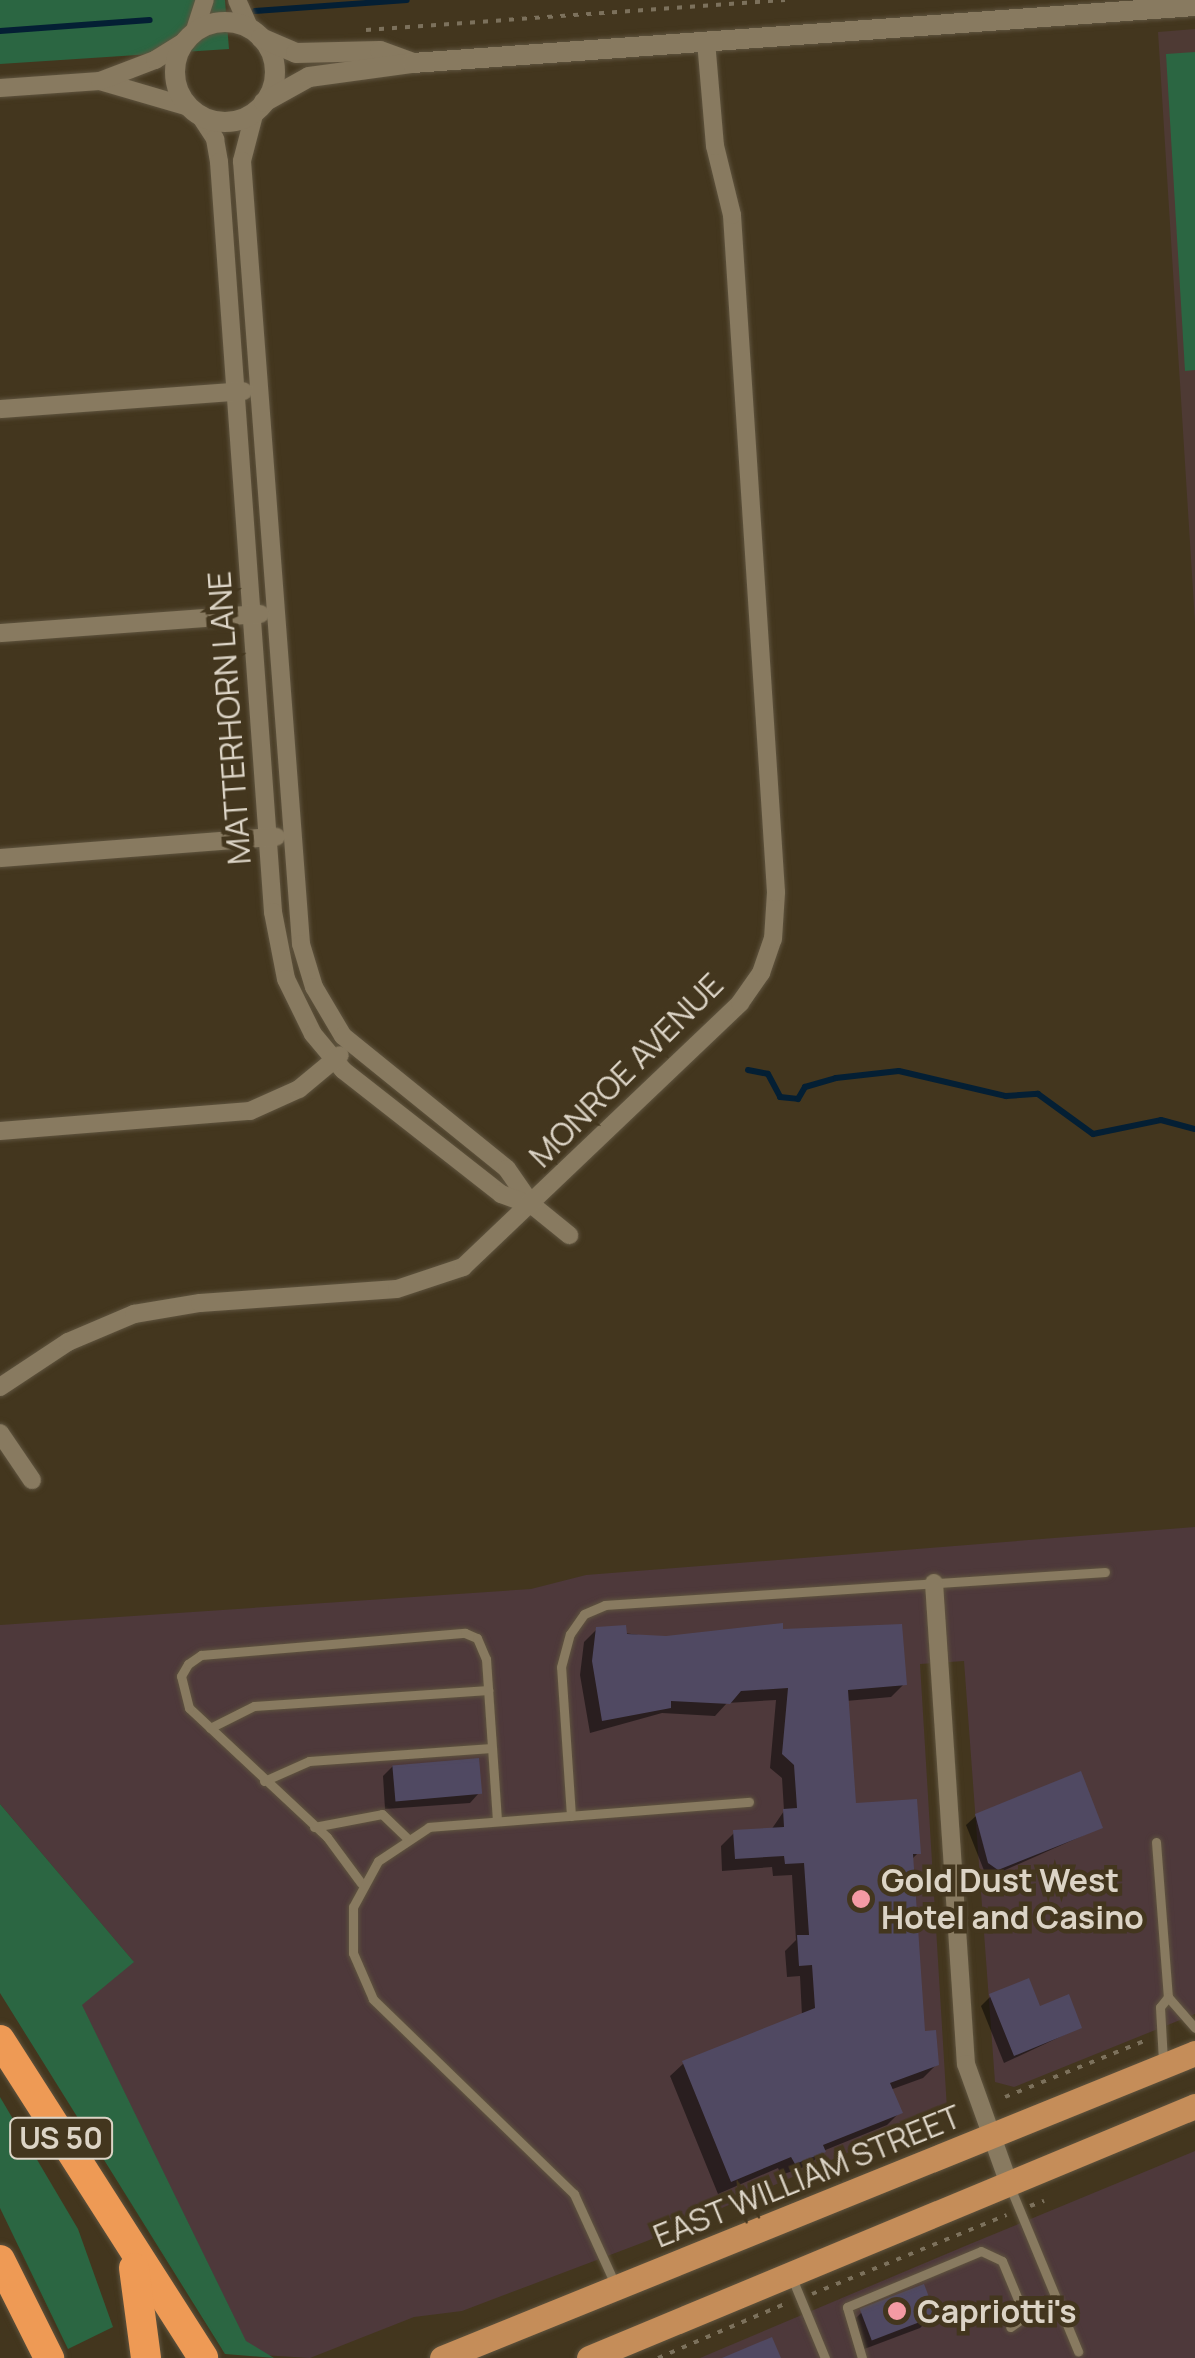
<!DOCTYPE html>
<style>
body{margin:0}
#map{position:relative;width:1195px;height:2358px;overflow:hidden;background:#43361e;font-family:Manrope,sans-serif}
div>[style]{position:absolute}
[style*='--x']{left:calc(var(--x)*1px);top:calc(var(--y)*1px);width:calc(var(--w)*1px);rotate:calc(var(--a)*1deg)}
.commercial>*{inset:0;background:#4e393b}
.education>*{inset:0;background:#4e3a34}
.green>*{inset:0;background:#2b6642}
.shadow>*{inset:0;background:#0007}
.stream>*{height:6px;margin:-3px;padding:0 3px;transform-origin:3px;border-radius:3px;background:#041f34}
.building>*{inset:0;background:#504962;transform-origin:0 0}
.path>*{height:4px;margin-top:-2px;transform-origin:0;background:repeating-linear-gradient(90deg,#7c715c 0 5px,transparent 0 13px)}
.roads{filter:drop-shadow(0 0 2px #5f543f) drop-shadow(0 0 2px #5f543f)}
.service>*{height:9px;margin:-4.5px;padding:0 4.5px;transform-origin:4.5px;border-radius:4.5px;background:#887a60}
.minor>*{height:18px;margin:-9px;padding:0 9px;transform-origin:9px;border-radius:9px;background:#887a60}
.tertiary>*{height:20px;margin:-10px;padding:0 10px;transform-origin:10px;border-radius:10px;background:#887a60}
.tertiary>.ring{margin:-10px;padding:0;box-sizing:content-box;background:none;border:20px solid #887a60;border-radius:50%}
.primary>*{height:25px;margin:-12.5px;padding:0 12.5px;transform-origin:12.5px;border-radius:12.5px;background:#c58d59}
.motorway>*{height:30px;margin:-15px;padding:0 15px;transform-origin:15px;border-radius:15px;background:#ee9a55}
.dots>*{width:28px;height:28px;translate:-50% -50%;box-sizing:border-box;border:5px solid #43361e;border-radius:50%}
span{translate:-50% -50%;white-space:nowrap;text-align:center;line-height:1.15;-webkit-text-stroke:9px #43361e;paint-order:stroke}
.shield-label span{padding:2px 8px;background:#43361e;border:2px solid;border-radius:8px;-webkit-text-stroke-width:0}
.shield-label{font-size:30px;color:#dcd4c6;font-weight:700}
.street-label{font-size:32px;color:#dcd4c6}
.poi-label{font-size:32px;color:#dcd4c6;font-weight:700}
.left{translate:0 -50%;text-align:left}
</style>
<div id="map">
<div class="commercial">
<i style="clip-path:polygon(1195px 1527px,1195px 2014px,1014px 2087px,995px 2082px,964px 1661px,920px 1664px,947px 2109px,647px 2241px,462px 2311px,414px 2317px,310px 2358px,262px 2355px,246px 2342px,81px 2004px,133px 1961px,0 1804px,0 1625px,531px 1589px,586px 1575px)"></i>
<i style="clip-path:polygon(1195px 2151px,1195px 2358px,700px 2358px,970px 2244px)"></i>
</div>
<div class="education">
<i style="clip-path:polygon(1195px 29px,1195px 623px,1158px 32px)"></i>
</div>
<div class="green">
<i style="clip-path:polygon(0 0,225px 0,229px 49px,0 64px)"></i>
<i style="clip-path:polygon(1195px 52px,1195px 370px,1185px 371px,1166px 54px)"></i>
<i style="clip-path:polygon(0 1804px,134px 1962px,82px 2005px,246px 2341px,274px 2358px,225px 2354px,0 1993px)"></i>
<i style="clip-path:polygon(0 2097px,78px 2229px,113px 2327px,68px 2349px,0 2208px)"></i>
</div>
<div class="shadow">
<i style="clip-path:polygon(597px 1629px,666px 1639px,781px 1631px,904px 1684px,891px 1697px,846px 1701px,853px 1806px,918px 1853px,911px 1860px,923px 2033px,937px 2064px,923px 2078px,890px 2090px,900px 2112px,887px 2125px,823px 2151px,810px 2165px,781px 2175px,778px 2168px,718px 2194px,670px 2076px,684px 2063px,802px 2016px,800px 1976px,787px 1977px,785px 1951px,796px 1940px,792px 1875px,773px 1876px,772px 1867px,722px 1871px,721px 1846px,734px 1833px,771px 1830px,784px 1811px,782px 1778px,770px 1768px,776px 1700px,727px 1703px,715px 1716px,662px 1713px,590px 1733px,580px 1675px,584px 1642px)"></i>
<i style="clip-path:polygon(393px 1766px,479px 1793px,470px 1803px,385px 1809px,383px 1776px)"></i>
<i style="clip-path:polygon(976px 1816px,1100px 1828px,987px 1878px,966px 1825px)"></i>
<i style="clip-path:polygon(991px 1996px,1039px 2009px,1079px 2028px,1004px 2063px,981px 2006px)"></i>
<i style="clip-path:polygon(862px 2312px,933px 2315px,920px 2328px,859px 2351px,849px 2325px)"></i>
</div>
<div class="stream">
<i style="--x:255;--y:11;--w:152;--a:-4.1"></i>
<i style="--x:0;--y:31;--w:150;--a:-4.2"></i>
<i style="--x:748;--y:1070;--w:20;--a:11"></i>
<i style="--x:768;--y:1074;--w:26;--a:62"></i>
<i style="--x:780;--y:1097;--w:18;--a:6"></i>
<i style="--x:798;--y:1099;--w:14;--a:-60"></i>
<i style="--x:805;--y:1087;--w:32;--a:-16"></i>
<i style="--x:836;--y:1078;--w:63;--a:-6.3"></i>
<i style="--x:899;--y:1071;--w:110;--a:13.2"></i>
<i style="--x:1006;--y:1096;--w:32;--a:-4"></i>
<i style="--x:1038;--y:1094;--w:68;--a:36"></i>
<i style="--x:1093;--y:1134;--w:69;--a:-11.6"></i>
<i style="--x:1161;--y:1120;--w:35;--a:15"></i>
</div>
<div class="building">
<i style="clip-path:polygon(783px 1623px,783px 1629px,902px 1624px,907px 1685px,848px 1690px,856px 1803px,917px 1799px,921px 1854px,913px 1854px,925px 2031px,936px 2030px,939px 2065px,890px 2083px,903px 2113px,823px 2145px,826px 2152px,795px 2164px,791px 2157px,731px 2182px,682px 2061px,815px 2008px,812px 1965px,799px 1966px,797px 1935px,809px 1935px,804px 1863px,785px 1864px,784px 1856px,735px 1859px,733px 1830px,784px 1827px,783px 1809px,797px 1808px,794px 1765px,782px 1754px,788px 1688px,741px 1691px,730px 1704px,671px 1701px,671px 1708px,602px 1721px,592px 1661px,596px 1627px,626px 1625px,627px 1634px,666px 1636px)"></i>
<i style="left:479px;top:1758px;width:36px;height:87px;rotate:85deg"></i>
<i style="clip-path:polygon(1081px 1771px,1103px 1828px,998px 1870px,988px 1863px,975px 1814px)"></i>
<i style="clip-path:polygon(1029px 1978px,1040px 2006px,1069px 1994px,1082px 2028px,1014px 2056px,989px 1994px)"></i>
<i style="left:924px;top:2284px;width:34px;height:69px;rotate:69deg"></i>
<i style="clip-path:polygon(772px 2337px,781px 2358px,722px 2358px)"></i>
</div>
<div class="path">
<i style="--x:366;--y:30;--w:420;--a:-4.1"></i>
<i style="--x:1005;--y:2097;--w:155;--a:-21.9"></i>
<i style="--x:1030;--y:2206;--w:15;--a:-20"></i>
<i style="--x:812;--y:2294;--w:210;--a:-22.1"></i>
<i style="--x:658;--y:2358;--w:142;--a:-23.1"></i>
</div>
<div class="roads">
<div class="service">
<i style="--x:210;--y:1728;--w:49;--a:-26.6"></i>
<i style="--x:254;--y:1706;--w:235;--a:-3.9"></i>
<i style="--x:264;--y:1781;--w:49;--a:-24"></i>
<i style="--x:309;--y:1761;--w:183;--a:-4.1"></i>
<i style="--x:571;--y:1816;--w:149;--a:-93.8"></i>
<i style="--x:561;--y:1667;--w:34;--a:-75"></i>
<i style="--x:570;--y:1634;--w:24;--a:-55"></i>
<i style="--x:584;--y:1614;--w:23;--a:-23"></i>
<i style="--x:605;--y:1605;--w:501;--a:-3.78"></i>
<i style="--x:314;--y:1827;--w:69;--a:-10.8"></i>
<i style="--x:382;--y:1814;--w:35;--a:44"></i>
<i style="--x:1156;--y:1842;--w:155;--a:85.6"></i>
<i style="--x:1168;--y:1997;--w:41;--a:48.9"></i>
<i style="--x:361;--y:1883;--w:57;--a:-126.5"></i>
<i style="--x:327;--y:1837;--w:189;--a:-136.9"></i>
<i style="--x:189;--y:1708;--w:33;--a:-104"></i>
<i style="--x:181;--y:1676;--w:14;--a:-60"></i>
<i style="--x:188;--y:1664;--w:16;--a:-35"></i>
<i style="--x:201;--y:1655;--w:265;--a:-4.8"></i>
<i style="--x:465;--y:1633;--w:13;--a:23"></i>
<i style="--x:477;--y:1638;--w:23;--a:67"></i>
<i style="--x:486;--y:1659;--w:160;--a:86.1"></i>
<i style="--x:1163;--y:2061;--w:54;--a:-93.2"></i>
<i style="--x:1160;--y:2007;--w:13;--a:-51"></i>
<i style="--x:1010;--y:2187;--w:178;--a:67.5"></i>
<i style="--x:792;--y:2278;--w:87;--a:67.6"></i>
<i style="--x:615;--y:2284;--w:99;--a:-114.5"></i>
<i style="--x:574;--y:2194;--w:280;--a:-135.9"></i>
<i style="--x:373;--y:1999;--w:50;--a:-113.5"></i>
<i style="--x:353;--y:1953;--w:46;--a:-90"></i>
<i style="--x:353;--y:1907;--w:52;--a:-61.5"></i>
<i style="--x:378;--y:1861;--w:61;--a:-33.7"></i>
<i style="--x:429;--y:1827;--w:321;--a:-4.5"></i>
<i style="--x:862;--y:2358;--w:53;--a:-106.4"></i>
<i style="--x:847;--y:2307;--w:145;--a:-22.7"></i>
<i style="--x:981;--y:2251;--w:23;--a:25"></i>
<i style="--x:1002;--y:2261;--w:52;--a:67.4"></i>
<i style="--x:1022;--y:2309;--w:8;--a:76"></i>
<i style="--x:1024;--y:2317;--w:17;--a:144"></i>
</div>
<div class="minor">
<i style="--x:237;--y:0;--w:32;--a:66"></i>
<i style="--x:194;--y:33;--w:35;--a:-72"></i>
<i style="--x:100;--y:81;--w:93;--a:16.3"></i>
<i style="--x:0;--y:88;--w:100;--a:-4"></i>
<i style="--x:100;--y:81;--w:59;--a:-20.9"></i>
<i style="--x:155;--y:60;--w:36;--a:-32"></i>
<i style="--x:255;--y:111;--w:52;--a:104.6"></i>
<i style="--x:242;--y:161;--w:785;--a:85.69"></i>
<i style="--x:301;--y:944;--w:45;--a:73.2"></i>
<i style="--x:314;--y:987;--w:57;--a:59.4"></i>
<i style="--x:343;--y:1036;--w:211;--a:39"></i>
<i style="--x:507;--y:1169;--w:44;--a:55.2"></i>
<i style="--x:199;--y:114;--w:30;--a:57"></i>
<i style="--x:215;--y:139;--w:23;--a:80"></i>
<i style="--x:219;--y:162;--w:752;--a:85.88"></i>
<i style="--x:273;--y:912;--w:68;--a:79"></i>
<i style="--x:286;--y:979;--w:61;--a:63.9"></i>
<i style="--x:313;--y:1034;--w:47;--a:50.2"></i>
<i style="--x:343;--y:1070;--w:201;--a:38.1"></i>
<i style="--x:501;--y:1194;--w:33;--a:20"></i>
<i style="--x:532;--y:1205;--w:48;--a:39"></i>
<i style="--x:0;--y:409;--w:244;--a:-4.2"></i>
<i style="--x:0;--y:633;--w:261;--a:-4.2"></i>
<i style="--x:0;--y:858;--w:277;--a:-4.4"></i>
<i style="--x:0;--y:1131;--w:251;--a:-4.6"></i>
<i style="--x:250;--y:1111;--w:54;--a:-24.2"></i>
<i style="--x:299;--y:1089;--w:53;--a:-39.7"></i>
<i style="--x:0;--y:1387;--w:82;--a:-33.5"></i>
<i style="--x:68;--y:1342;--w:72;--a:-23"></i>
<i style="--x:134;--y:1314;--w:67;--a:-9.5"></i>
<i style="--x:200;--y:1303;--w:197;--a:-4.1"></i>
<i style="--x:397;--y:1289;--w:70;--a:-18.4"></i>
<i style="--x:463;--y:1267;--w:383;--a:-43.6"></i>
<i style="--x:740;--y:1003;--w:37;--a:-55"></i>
<i style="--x:761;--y:973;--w:36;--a:-71"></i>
<i style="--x:773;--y:939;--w:47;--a:-86.3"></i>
<i style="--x:776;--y:892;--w:678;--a:-93.72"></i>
<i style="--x:732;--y:215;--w:71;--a:-103.8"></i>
<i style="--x:715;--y:146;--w:104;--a:-94.9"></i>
<i style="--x:0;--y:1433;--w:57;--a:55.8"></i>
<i style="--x:934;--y:1583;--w:482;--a:86.2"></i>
<i style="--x:966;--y:2064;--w:127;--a:70.3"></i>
</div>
<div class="tertiary">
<i class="ring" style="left:175px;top:22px;width:80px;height:80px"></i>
<i style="--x:261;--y:38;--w:38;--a:23"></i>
<i style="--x:296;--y:53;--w:84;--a:-1.4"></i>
<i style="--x:380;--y:51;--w:35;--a:20"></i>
<i style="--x:264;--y:102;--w:51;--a:-29.1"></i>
<i style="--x:309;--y:77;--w:105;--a:-7.7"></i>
<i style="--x:413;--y:63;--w:784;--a:-4.17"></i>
</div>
<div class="primary">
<i style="--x:442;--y:2358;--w:812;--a:-22.05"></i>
<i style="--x:589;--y:2358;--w:656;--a:-22.58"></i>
</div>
<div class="motorway">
<i style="--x:0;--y:2040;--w:377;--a:57.4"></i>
<i style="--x:0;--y:2260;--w:110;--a:63.4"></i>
<i style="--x:134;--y:2268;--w:91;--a:82.4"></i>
</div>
</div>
<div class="dots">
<i style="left:861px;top:1899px;background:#f49aa4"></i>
<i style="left:897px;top:2311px;background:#f49aa4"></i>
</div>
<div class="shield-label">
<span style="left:61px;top:2138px">US 50</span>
</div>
<div class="street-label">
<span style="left:229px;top:718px;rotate:-94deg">MATTERHORN LANE</span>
<span style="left:626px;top:1070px;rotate:-45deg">MONROE AVENUE</span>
<span style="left:807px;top:2176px;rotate:-22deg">EAST WILLIAM STREET</span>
</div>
<div class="poi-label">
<span class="left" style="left:881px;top:1899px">Gold Dust West<br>Hotel and Casino</span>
<span class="left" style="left:917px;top:2311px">Capriotti's</span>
</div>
</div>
